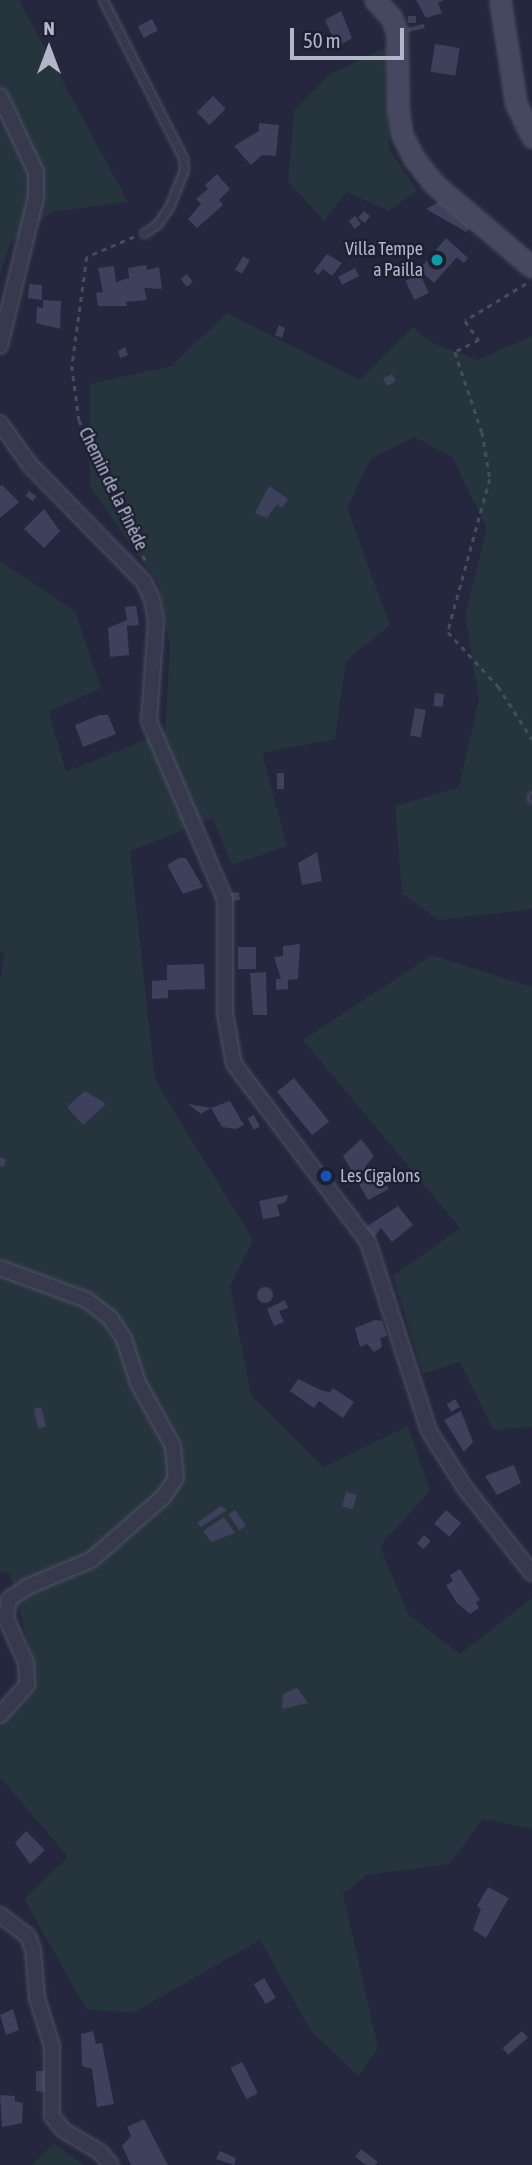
<!DOCTYPE html>
<meta charset="utf-8">
<style>
body{margin:0}
#map{position:relative;width:532px;height:2165px;overflow:hidden;background:#24273d;font-family:"Asap Condensed",sans-serif}
div>[style]{position:absolute}
[style*='--x']{left:calc(var(--x)*1px);top:calc(var(--y)*1px);width:calc(var(--w)*1px);rotate:calc(var(--a)*1deg)}
.green>*{inset:0;background:#26343e}
.building>*{inset:0;background:#3e415b;transform-origin:0 0}
.round{border-radius:50%}
.path>*{height:2.5px;margin-top:-1.25px;transform-origin:0;background:repeating-linear-gradient(90deg,#405058 0 5px,transparent 0 10px)}
.roads{filter:drop-shadow(0 0 2px #505265) drop-shadow(0 0 2px #505265)}
.lane>*{height:7px;margin:-3.5px;padding:0 3.5px;transform-origin:3.5px;border-radius:3.5px;background:#373a4d}
.street>*{height:14px;margin:-7px;padding:0 7px;transform-origin:7px;border-radius:7px;background:#373a4d}
.secondary>*{height:19px;margin:-9.5px;padding:0 9.5px;transform-origin:9.5px;border-radius:9.5px;background:#454860}
.dots>*{width:19px;height:19px;translate:-50% -50%;box-sizing:border-box;border:4px solid #1d1f32;border-radius:50%}
span{translate:-50% -50%;white-space:nowrap;text-align:center;line-height:1.15;-webkit-text-stroke:5px #1d1f32;paint-order:stroke}
.poi-label{font-size:18px;color:#b3b5c8}
.right{translate:-100% -50%;text-align:right}
.left{translate:0 -50%;text-align:left}
.street-label{font-size:18px;color:#b3b5c8}
.north{position:absolute;left:14px;top:14px;width:70px;height:70px;-webkit-text-stroke:5px #1d1f32;paint-order:stroke;rotate:0deg;font-size:19px;font-weight:700;line-height:28px;text-align:center;color:#b3b5c8}
.north::after{content:'';display:block;margin:auto;width:24px;height:32px;background:#b3b5c8;clip-path:polygon(50% 0,100% 100%,50% 72%,0 100%)}
.scale{position:absolute;left:290px;top:28px;width:114px;height:32px;box-sizing:border-box;border:4px solid #b3b5c8;border-top:0;padding-left:9px;font-size:21px;line-height:24px;white-space:nowrap;color:#b3b5c8;-webkit-text-stroke:5px #1d1f32;paint-order:stroke}
</style>
<div id="map">
<div class="green">
<i style="clip-path:polygon(0 0,19px 0,128px 202px,52px 212px,10px 244px,0 275px)"></i>
<i style="clip-path:polygon(388px 47px,389px 149px,417px 190px,389px 211px,346px 192px,324px 221px,288px 181px,294px 111px,330px 74px)"></i>
<i style="clip-path:polygon(227px 313px,359px 380px,413px 327px,430px 342px,477px 360px,532px 336px,532px 909px,439px 920px,402px 894px,395px 806px,459px 787px,479px 700px,465px 615px,487px 529px,452px 457px,414px 437px,371px 459px,347px 508px,390px 625px,346px 661px,335px 739px,262px 753px,287px 846px,232px 865px,213px 819px,130px 851px,155px 1080px,253px 1240px,230px 1286px,251px 1395px,324px 1467px,408px 1426px,430px 1491px,380px 1546px,408px 1614px,460px 1654px,532px 1598px,532px 1829px,483px 1819px,450px 1864px,367px 1875px,343px 1894px,378px 2048px,358px 2076px,311px 2031px,260px 1940px,133px 2013px,86px 2009px,24px 1899px,68px 1857px,0 1777px,0 1717px,37px 1677px,10px 1574px,0 1572px,0 978px,5px 954px,0 952px,0 561px,75px 611px,101px 688px,49px 712px,66px 772px,165px 732px,170px 646px,159px 585px,90px 487px,90px 384px,171px 366px)"></i>
<i style="clip-path:polygon(432px 955px,532px 987px,532px 1427px,493px 1430px,460px 1362px,423px 1374px,393px 1276px,460px 1228px,303px 1040px)"></i>
<i style="clip-path:polygon(54px 2143px,84px 2165px,32px 2165px)"></i>
</div>
<div class="building">
<i style="clip-path:polygon(416px 0,444px 0,438px 3px,442px 13px,426px 18px)"></i>
<i style="clip-path:polygon(341px 11px,352px 38px,337px 47px,325px 20px)"></i>
<i style="left:408px;top:16px;width:8px;height:7px"></i>
<i style="left:152px;top:19px;width:13px;height:16px;rotate:63deg"></i>
<i style="left:424px;top:24px;width:4px;height:17px;rotate:76deg"></i>
<i style="left:435px;top:44px;width:25px;height:28px;rotate:9deg"></i>
<i style="left:213px;top:96px;width:18px;height:23px;rotate:45deg"></i>
<i style="clip-path:polygon(259px 123px,279px 125px,276px 156px,262px 155px,251px 165px,234px 146px,259px 131px)"></i>
<i style="clip-path:polygon(217px 174px,230px 189px,219px 200px,223px 205px,197px 228px,188px 219px,201px 204px,196px 199px,208px 189px,205px 185px)"></i>
<i style="clip-path:polygon(442px 200px,473px 224px,466px 232px,426px 209px)"></i>
<i style="clip-path:polygon(364px 211px,370px 216px,365px 223px,358px 218px)"></i>
<i style="left:355px;top:216px;width:10px;height:8px;rotate:53deg"></i>
<i style="clip-path:polygon(446px 238px,468px 258px,464px 263px,457px 257px,434px 283px,419px 270px)"></i>
<i style="clip-path:polygon(327px 254px,342px 263px,332px 276px,323px 269px,318px 275px,314px 271px)"></i>
<i style="left:243px;top:256px;width:8px;height:16px;rotate:30deg"></i>
<i style="clip-path:polygon(146px 265px,147px 270px,159px 267px,162px 289px,144px 288px,147px 300px,126px 302px,127px 306px,98px 306px,96px 293px,103px 292px,98px 268px,114px 266px,116px 282px,129px 278px,128px 268px)"></i>
<i style="left:355px;top:268px;width:9px;height:19px;rotate:63deg"></i>
<i style="left:187px;top:274px;width:10px;height:8px;rotate:53deg"></i>
<i style="left:420px;top:274px;width:21px;height:16px;rotate:65deg"></i>
<i style="clip-path:polygon(29px 284px,42px 285px,42px 300px,28px 298px)"></i>
<i style="clip-path:polygon(43px 300px,61px 301px,60px 329px,36px 323px,37px 307px,43px 308px)"></i>
<i style="clip-path:polygon(279px 325px,285px 328px,282px 338px,275px 335px)"></i>
<i style="clip-path:polygon(125px 347px,128px 355px,120px 358px,118px 351px)"></i>
<i style="clip-path:polygon(392px 374px,396px 381px,387px 386px,383px 378px)"></i>
<i style="clip-path:polygon(2px 485px,19px 502px,0 518px,0 486px)"></i>
<i style="clip-path:polygon(269px 486px,288px 499px,282px 508px,277px 504px,267px 518px,255px 513px)"></i>
<i style="left:29px;top:491px;width:9px;height:6px;rotate:36deg"></i>
<i style="clip-path:polygon(44px 509px,60px 531px,44px 548px,24px 529px)"></i>
<i style="clip-path:polygon(136px 606px,139px 625px,127px 626px,129px 655px,110px 657px,108px 628px,127px 620px,125px 607px)"></i>
<i style="left:435px;top:693px;width:9px;height:13px;rotate:6deg"></i>
<i style="left:415px;top:708px;width:11px;height:28px;rotate:10deg"></i>
<i style="clip-path:polygon(100px 715px,108px 715px,116px 734px,83px 747px,75px 725px)"></i>
<i style="left:277px;top:773px;width:7px;height:16px"></i>
<i style="clip-path:polygon(317px 852px,322px 881px,302px 885px,298px 863px)"></i>
<i style="clip-path:polygon(179px 858px,186px 858px,203px 887px,183px 894px,167px 865px)"></i>
<i style="left:239px;top:892px;width:8px;height:10px;rotate:83deg"></i>
<i style="clip-path:polygon(300px 944px,298px 979px,288px 980px,288px 989px,276px 990px,276px 979px,281px 979px,274px 957px,283px 956px,283px 946px)"></i>
<i style="left:256px;top:947px;width:22px;height:18px;rotate:90deg"></i>
<i style="clip-path:polygon(204px 964px,205px 989px,168px 990px,168px 998px,152px 999px,152px 981px,167px 980px,167px 965px)"></i>
<i style="clip-path:polygon(266px 972px,267px 1015px,253px 1015px,250px 973px)"></i>
<i style="left:294px;top:1078px;width:56px;height:22px;rotate:51deg"></i>
<i style="clip-path:polygon(85px 1091px,106px 1104px,83px 1125px,67px 1107px)"></i>
<i style="clip-path:polygon(230px 1101px,244px 1125px,236px 1129px,222px 1127px,211px 1108px,201px 1114px,188px 1104px,211px 1108px)"></i>
<i style="left:254px;top:1115px;width:13px;height:7px;rotate:63deg"></i>
<i style="clip-path:polygon(361px 1139px,374px 1156px,365px 1167px,371px 1176px,377px 1172px,389px 1189px,368px 1200px,343px 1156px)"></i>
<i style="clip-path:polygon(0 1157px,6px 1159px,4px 1167px,0 1166px)"></i>
<i style="clip-path:polygon(288px 1195px,286px 1202px,277px 1205px,280px 1216px,263px 1219px,259px 1201px)"></i>
<i style="clip-path:polygon(398px 1206px,413px 1225px,392px 1242px,381px 1228px,374px 1237px,366px 1227px)"></i>
<i class="round" style="left:257px;top:1287px;width:16px;height:16px"></i>
<i style="clip-path:polygon(285px 1300px,288px 1308px,279px 1311px,284px 1322px,274px 1326px,267px 1309px)"></i>
<i style="clip-path:polygon(375px 1320px,382px 1321px,387px 1336px,380px 1338px,382px 1347px,374px 1352px,367px 1344px,360px 1347px,355px 1328px)"></i>
<i style="clip-path:polygon(298px 1379px,323px 1391px,330px 1392px,333px 1388px,354px 1402px,343px 1418px,319px 1401px,314px 1408px,290px 1391px)"></i>
<i style="left:455px;top:1399px;width:9px;height:10px;rotate:58deg"></i>
<i style="left:41px;top:1407px;width:20px;height:8px;rotate:75deg"></i>
<i style="clip-path:polygon(461px 1411px,473px 1442px,464px 1452px,444px 1420px)"></i>
<i style="clip-path:polygon(514px 1465px,521px 1483px,497px 1495px,485px 1476px)"></i>
<i style="left:346px;top:1492px;width:11px;height:15px;rotate:15deg"></i>
<i style="clip-path:polygon(221px 1506px,227px 1510px,201px 1527px,197px 1523px)"></i>
<i style="left:235px;top:1510px;width:19px;height:8px;rotate:55deg"></i>
<i style="left:446px;top:1510px;width:20px;height:18px;rotate:41deg"></i>
<i style="clip-path:polygon(224px 1517px,235px 1533px,211px 1542px,203px 1531px)"></i>
<i style="left:424px;top:1535px;width:9px;height:11px;rotate:41deg"></i>
<i style="clip-path:polygon(460px 1569px,480px 1600px,476px 1602px,479px 1608px,470px 1614px,457px 1603px,446px 1585px,453px 1581px,450px 1575px)"></i>
<i style="clip-path:polygon(297px 1688px,308px 1703px,282px 1709px,283px 1694px)"></i>
<i style="clip-path:polygon(26px 1831px,45px 1850px,30px 1864px,15px 1843px)"></i>
<i style="clip-path:polygon(488px 1887px,509px 1898px,486px 1938px,473px 1930px,481px 1909px,477px 1906px)"></i>
<i style="left:264px;top:1978px;width:23px;height:12px;rotate:59deg"></i>
<i style="clip-path:polygon(13px 2009px,19px 2030px,6px 2035px,0 2015px)"></i>
<i style="clip-path:polygon(93px 2031px,96px 2044px,102px 2043px,114px 2104px,97px 2107px,92px 2069px,82px 2066px,81px 2034px)"></i>
<i style="left:522px;top:2031px;width:9px;height:26px;rotate:49deg"></i>
<i style="left:242px;top:2062px;width:35px;height:13px;rotate:63deg"></i>
<i style="clip-path:polygon(36px 2071px,46px 2071px,45px 2092px,36px 2091px)"></i>
<i style="clip-path:polygon(0 2095px,15px 2096px,15px 2101px,23px 2103px,22px 2123px,2px 2127px)"></i>
<i style="clip-path:polygon(144px 2119px,148px 2127px,168px 2165px,131px 2165px,122px 2146px,131px 2136px,127px 2127px)"></i>
<i style="clip-path:polygon(361px 2149px,378px 2162px,375px 2165px,366px 2165px,355px 2157px)"></i>
<i style="clip-path:polygon(220px 2151px,236px 2158px,234px 2165px,216px 2159px)"></i>
</div>
<div class="path">
<i style="--x:134;--y:237;--w:51;--a:156.9"></i>
<i style="--x:87;--y:257;--w:110;--a:97.8"></i>
<i style="--x:72;--y:366;--w:54;--a:82.6"></i>
<i style="--x:79;--y:420;--w:157;--a:64.7"></i>
<i style="--x:526;--y:284;--w:71;--a:148.8"></i>
<i style="--x:465;--y:321;--w:24;--a:54"></i>
<i style="--x:479;--y:340;--w:27;--a:153"></i>
<i style="--x:455;--y:352;--w:84;--a:71.4"></i>
<i style="--x:482;--y:432;--w:48;--a:80.3"></i>
<i style="--x:490;--y:479;--w:159;--a:105.4"></i>
<i style="--x:448;--y:632;--w:74;--a:47.2"></i>
<i style="--x:498;--y:686;--w:63;--a:57.3"></i>
</div>
<div class="roads">
<div class="lane">
<i style="--x:103;--y:0;--w:177;--a:63.1"></i>
<i style="--x:183;--y:158;--w:12;--a:85"></i>
<i style="--x:184;--y:170;--w:40;--a:112"></i>
<i style="--x:169;--y:207;--w:21;--a:125"></i>
<i style="--x:157;--y:224;--w:16;--a:145"></i>
<i style="--x:532;--y:796;--w:2;--a:90"></i>
</div>
<div class="street">
<i style="--x:0;--y:96;--w:84;--a:64.7"></i>
<i style="--x:36;--y:172;--w:25;--a:90"></i>
<i style="--x:36;--y:197;--w:153;--a:103.6"></i>
<i style="--x:0;--y:423;--w:52;--a:54.5"></i>
<i style="--x:30;--y:465;--w:163;--a:45.7"></i>
<i style="--x:144;--y:582;--w:19;--a:65"></i>
<i style="--x:152;--y:599;--w:23;--a:80"></i>
<i style="--x:156;--y:622;--w:99;--a:94"></i>
<i style="--x:149;--y:721;--w:194;--a:66.9"></i>
<i style="--x:225;--y:899;--w:115;--a:90"></i>
<i style="--x:225;--y:1014;--w:51;--a:79.8"></i>
<i style="--x:234;--y:1064;--w:223;--a:53"></i>
<i style="--x:368;--y:1242;--w:199;--a:72.1"></i>
<i style="--x:429;--y:1431;--w:67;--a:57.7"></i>
<i style="--x:465;--y:1488;--w:108;--a:51.8"></i>
<i style="--x:0;--y:1268;--w:93;--a:20.2"></i>
<i style="--x:87;--y:1300;--w:29;--a:38"></i>
<i style="--x:110;--y:1318;--w:25;--a:56"></i>
<i style="--x:124;--y:1339;--w:46;--a:72.3"></i>
<i style="--x:138;--y:1383;--w:72;--a:60.9"></i>
<i style="--x:173;--y:1446;--w:32;--a:85"></i>
<i style="--x:176;--y:1478;--w:23;--a:124"></i>
<i style="--x:163;--y:1497;--w:96;--a:138.8"></i>
<i style="--x:91;--y:1560;--w:67;--a:157.2"></i>
<i style="--x:29;--y:1586;--w:24;--a:147"></i>
<i style="--x:9;--y:1599;--w:19;--a:99"></i>
<i style="--x:6;--y:1618;--w:49;--a:66"></i>
<i style="--x:26;--y:1663;--w:22;--a:87"></i>
<i style="--x:27;--y:1685;--w:40;--a:132"></i>
<i style="--x:0;--y:1915;--w:35;--a:37"></i>
<i style="--x:28;--y:1936;--w:15;--a:70"></i>
<i style="--x:33;--y:1950;--w:48;--a:85.2"></i>
<i style="--x:37;--y:1998;--w:50;--a:72.6"></i>
<i style="--x:52;--y:2046;--w:70;--a:90"></i>
<i style="--x:52;--y:2116;--w:18;--a:52"></i>
<i style="--x:63;--y:2130;--w:43;--a:30.7"></i>
<i style="--x:100;--y:2152;--w:17;--a:50"></i>
</div>
<div class="secondary">
<i style="--x:375;--y:0;--w:23;--a:47"></i>
<i style="--x:391;--y:17;--w:16;--a:68"></i>
<i style="--x:397;--y:32;--w:76;--a:89.2"></i>
<i style="--x:398;--y:108;--w:27;--a:82"></i>
<i style="--x:402;--y:135;--w:25;--a:63"></i>
<i style="--x:413;--y:157;--w:34;--a:52"></i>
<i style="--x:434;--y:184;--w:128;--a:40.3"></i>
<i style="--x:500;--y:0;--w:105;--a:81.3"></i>
<i style="--x:516;--y:104;--w:37;--a:64"></i>
</div>
</div>
<div class="dots">
<i style="left:437px;top:260px;background:#0f9aa8"></i>
<i style="left:326px;top:1176px;background:#1a4fb4"></i>
</div>
<div class="poi-label">
<span class="right" style="left:423px;top:260px">Villa Tempe<br>a Pailla</span>
<span class="left" style="left:340px;top:1176px">Les Cigalons</span>
</div>
<div class="street-label">
<span style="left:113px;top:489px;rotate:64deg">Chemin de la Pinède</span>
</div>
<div class="north">N</div>
<div class="scale">50 m</div>
</div>
